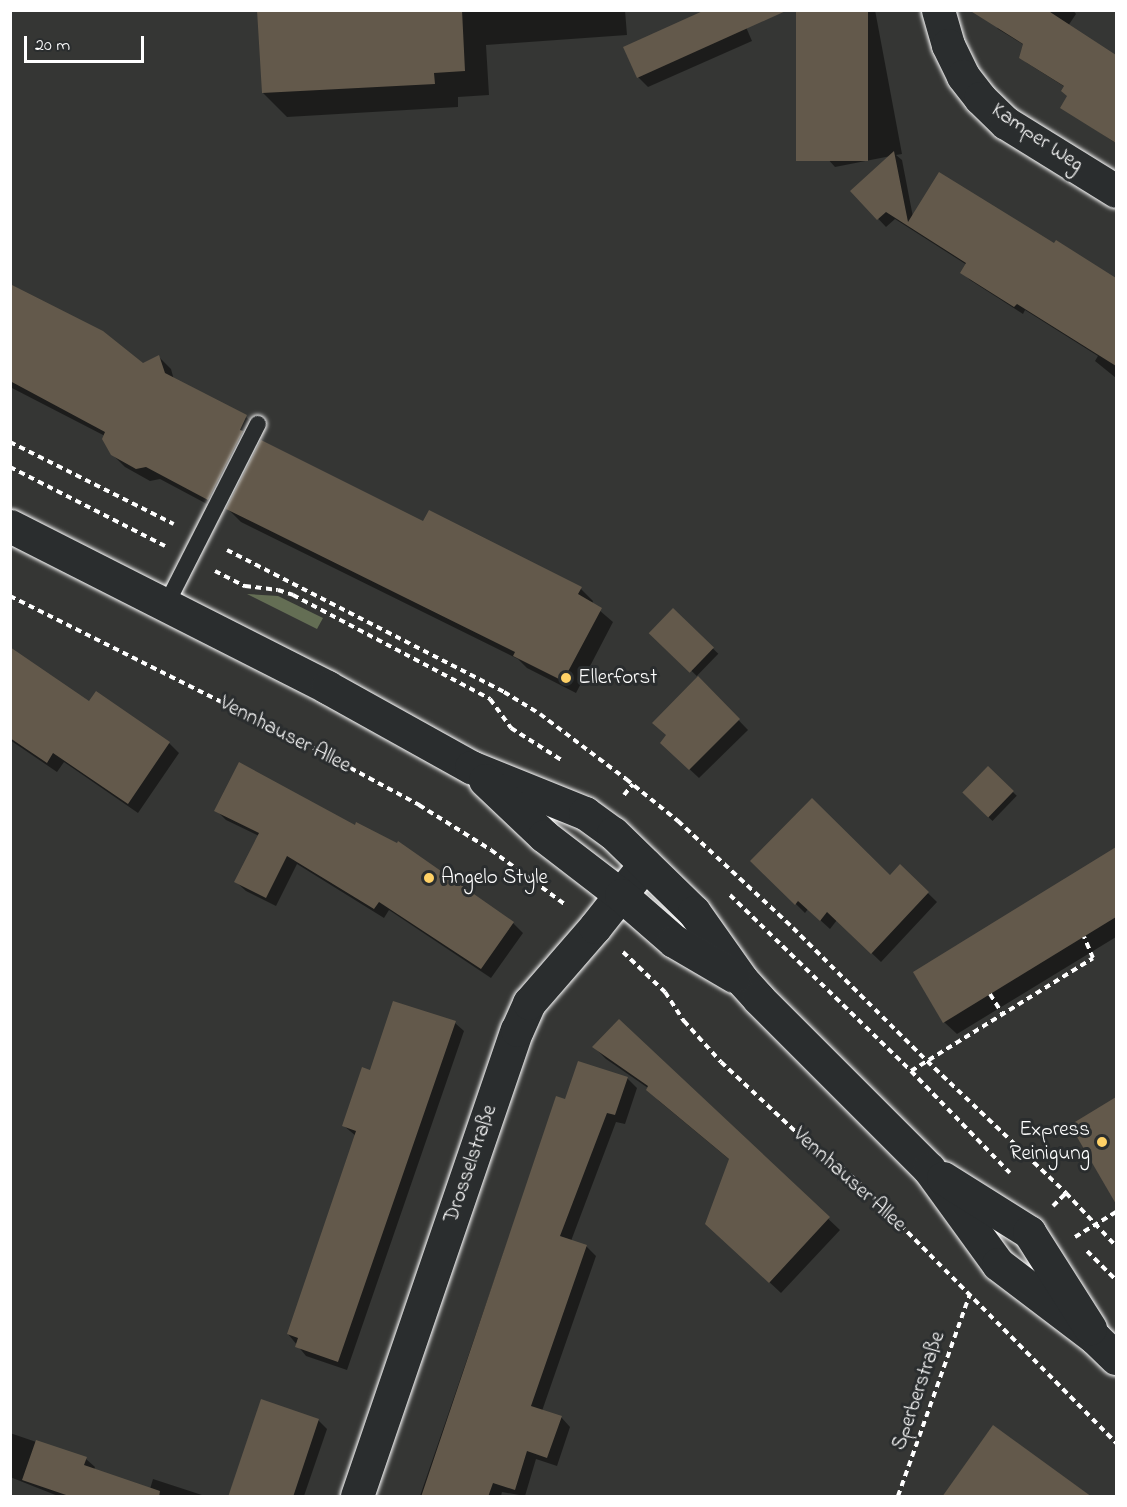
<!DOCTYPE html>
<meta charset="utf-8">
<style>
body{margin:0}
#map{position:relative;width:1127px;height:1507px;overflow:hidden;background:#353634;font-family:"Indie Flower",sans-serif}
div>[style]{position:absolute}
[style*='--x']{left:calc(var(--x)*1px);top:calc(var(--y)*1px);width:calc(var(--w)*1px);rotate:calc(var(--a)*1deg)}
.green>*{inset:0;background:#646e54}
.shadow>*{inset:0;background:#0007;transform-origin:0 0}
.building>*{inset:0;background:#63594b;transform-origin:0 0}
.path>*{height:4px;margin-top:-2px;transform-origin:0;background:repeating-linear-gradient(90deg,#fff 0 6px,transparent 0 10.5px)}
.roads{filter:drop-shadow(0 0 2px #fff) drop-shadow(0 0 2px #fff)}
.lane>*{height:16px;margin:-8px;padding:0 8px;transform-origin:8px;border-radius:8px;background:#2a2d2e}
.street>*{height:33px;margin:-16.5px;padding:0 16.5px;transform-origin:16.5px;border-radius:16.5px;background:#2a2d2e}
.secondary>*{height:33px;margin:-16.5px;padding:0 16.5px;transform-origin:16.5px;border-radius:16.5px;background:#2a2d2e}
.dots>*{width:16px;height:16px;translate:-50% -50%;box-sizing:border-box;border:3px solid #2a2d2e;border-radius:50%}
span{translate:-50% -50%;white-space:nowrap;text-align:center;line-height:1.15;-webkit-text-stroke:6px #2a2d2e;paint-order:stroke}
.street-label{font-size:21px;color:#fff}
.poi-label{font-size:21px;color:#fff}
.left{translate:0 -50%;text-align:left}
.right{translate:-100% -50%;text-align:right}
.frame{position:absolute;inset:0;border:12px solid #fff;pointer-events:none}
.scale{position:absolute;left:24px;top:36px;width:120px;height:27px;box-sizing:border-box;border:3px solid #fff;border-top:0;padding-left:8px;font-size:18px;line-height:21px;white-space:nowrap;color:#fff;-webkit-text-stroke:4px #2a2d2e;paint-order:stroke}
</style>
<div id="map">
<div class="green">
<i style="clip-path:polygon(247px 594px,278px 596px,323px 618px,317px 629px)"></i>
</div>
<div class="shadow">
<i style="clip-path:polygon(258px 10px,625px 10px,627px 35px,486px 45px,489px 95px,458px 97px,458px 107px,287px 117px,263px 93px)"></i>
<i style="clip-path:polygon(797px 10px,875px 10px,902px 154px,896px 155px,902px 160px,913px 217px,1055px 246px,1057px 242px,1116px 279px,1116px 378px,1095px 361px,1098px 356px,1025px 310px,1023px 314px,970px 280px,962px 272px,967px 265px,895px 219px,886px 227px,852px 191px,891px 156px,835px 167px,826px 157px)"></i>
<i style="clip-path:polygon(987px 10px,1073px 10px,1076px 14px,1068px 26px,1116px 56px,1114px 142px,1062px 107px,1068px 97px,1065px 87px,1027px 63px,1021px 57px,1024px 45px,998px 29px)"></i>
<i style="clip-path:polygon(739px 11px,752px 41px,648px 87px,638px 77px)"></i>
<i style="clip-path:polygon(10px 285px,143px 364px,159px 357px,171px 369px,174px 380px,246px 417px,259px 429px,220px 511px,160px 479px,150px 481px,125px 467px,112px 454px,105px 436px,10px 387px)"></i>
<i style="clip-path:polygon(228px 509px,423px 523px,581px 589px,593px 601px,592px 604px,613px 622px,576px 693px,527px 668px,518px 659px,241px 522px)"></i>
<i style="left:673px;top:610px;width:63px;height:31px;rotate:44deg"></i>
<i style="clip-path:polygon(10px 660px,89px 703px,96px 693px,169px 743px,179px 753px,138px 813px,64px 762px,57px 772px,10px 740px)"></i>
<i style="clip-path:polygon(698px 678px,748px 730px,699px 778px,671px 752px)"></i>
<i style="left:988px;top:768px;width:40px;height:35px;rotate:44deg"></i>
<i style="clip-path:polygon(216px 810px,355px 827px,398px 845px,399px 843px,513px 923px,523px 933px,491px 978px,389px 910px,384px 918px,297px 864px,276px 906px,246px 891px,236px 882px,259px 836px,226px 820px)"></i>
<i style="clip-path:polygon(1116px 849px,1116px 937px,957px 1034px,944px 1022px,915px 972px)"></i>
<i style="clip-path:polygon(752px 861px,890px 877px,900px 866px,937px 902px,881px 962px,837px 920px,830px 929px,808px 909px,805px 913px)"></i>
<i style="clip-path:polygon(619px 1021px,840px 1230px,781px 1293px,719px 1235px,730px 1160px,659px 1101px,648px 1088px,606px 1059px,594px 1047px)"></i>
<i style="clip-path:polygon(455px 1023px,464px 1031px,347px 1370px,306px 1356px,288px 1334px,356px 1136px,344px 1126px,371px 1071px)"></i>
<i style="clip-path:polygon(627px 1078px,637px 1088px,625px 1124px,616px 1122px,571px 1241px,586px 1246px,596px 1256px,542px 1411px,561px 1417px,570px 1427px,557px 1466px,536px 1459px,525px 1496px,502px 1492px,501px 1496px,420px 1496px,557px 1098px,566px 1101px)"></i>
<i style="clip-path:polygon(1116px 1099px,1116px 1178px,1110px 1182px,1072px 1126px)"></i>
<i style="clip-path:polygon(318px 1420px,327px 1429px,304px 1496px,230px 1496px)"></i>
<i style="clip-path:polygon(10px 1433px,86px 1459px,95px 1467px,94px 1470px,150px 1489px,153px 1479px,205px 1496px,58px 1496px,10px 1477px)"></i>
</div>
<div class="building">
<i style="clip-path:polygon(257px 10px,462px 10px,465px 71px,434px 73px,435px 84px,262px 93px)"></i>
<i style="clip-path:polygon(705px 10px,788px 10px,637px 78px,623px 47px)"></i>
<i style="left:796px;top:10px;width:72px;height:151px"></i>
<i style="clip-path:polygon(969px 10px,1047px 10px,1116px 55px,1116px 143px,1060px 108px,1067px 96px,1061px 91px,1064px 86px,1019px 58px,1023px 44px)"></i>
<i style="clip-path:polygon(894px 151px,908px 222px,939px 172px,1054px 243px,1056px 240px,1116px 278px,1116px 366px,1017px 304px,1014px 307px,960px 273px,966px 263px,886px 212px,877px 220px,850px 191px)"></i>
<i style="clip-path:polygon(10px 284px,103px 331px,143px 363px,159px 355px,165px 373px,247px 415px,240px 430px,243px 431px,208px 500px,146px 467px,136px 469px,111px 455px,102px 439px,105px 432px,10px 381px)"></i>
<i style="clip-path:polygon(261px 440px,423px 521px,429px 510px,582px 587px,578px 594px,602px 608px,563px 681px,513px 656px,515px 652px,226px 509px)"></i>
<i style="left:673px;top:608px;width:57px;height:35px;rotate:44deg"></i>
<i style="clip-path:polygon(10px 647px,89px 701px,96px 691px,170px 742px,128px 804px,53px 753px,47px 763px,10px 738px)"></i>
<i style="clip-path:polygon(698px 676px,740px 719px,689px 770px,660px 743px,666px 735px,652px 723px)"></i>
<i style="clip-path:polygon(239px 762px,355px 825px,356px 822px,397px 843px,398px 841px,514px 922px,481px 969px,379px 902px,374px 909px,287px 856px,266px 898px,234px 882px,259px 833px,214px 811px)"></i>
<i style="left:988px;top:766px;width:36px;height:37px;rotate:44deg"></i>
<i style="clip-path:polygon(812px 798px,890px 875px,900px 864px,929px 892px,871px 954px,827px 912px,820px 921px,798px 901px,795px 905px,750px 861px)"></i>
<i style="clip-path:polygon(1116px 847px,1116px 917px,943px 1023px,913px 972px)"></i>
<i style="clip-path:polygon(393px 1001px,456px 1021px,338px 1362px,295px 1347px,298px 1338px,287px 1334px,356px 1131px,342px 1126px,362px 1067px,370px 1070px)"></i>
<i style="clip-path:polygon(619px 1019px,830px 1217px,769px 1283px,705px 1224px,729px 1159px,646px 1090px,648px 1086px,592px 1047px)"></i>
<i style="clip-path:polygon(578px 1061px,628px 1077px,615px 1115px,607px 1113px,560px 1236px,587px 1245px,531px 1406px,562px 1416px,547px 1458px,527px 1451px,515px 1490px,493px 1483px,488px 1497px,421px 1497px,556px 1096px,565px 1099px)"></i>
<i style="clip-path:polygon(1116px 1097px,1116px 1204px,1070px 1125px)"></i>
<i style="clip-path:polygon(261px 1399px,319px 1419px,293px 1497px,228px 1497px)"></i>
<i style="clip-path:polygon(993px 1425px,1092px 1497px,942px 1497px)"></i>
<i style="clip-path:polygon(36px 1440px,87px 1457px,84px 1465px,160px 1491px,159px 1497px,72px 1497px,22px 1480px)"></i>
</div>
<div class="path">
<i style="--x:10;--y:442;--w:183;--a:26.6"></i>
<i style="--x:10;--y:467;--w:174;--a:27"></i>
<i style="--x:227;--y:550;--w:311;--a:27.1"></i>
<i style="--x:504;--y:692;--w:42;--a:31.4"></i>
<i style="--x:540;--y:714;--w:108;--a:37.1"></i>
<i style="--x:626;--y:779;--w:67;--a:38.9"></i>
<i style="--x:678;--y:821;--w:157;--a:42.9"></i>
<i style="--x:793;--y:928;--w:189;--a:44.8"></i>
<i style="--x:927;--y:1061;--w:192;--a:43.5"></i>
<i style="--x:1066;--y:1193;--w:73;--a:46.7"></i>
<i style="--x:215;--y:571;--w:34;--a:27"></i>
<i style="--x:245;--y:586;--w:33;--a:7"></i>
<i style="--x:278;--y:590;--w:16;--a:18"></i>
<i style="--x:293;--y:595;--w:223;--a:27.8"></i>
<i style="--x:490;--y:699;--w:36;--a:54"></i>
<i style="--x:511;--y:728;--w:62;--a:32.4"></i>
<i style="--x:10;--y:596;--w:329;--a:26.6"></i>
<i style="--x:304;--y:743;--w:131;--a:28.3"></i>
<i style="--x:419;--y:805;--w:85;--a:32"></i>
<i style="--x:491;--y:850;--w:93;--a:36.3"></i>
<i style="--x:624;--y:795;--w:14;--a:-51"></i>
<i style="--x:730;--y:895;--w:252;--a:44.2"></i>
<i style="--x:911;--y:1071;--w:142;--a:45.9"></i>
<i style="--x:623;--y:952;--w:58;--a:43.6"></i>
<i style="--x:665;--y:992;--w:35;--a:57"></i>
<i style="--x:684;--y:1021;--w:55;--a:47.9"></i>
<i style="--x:721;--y:1062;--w:123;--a:43"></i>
<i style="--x:811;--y:1146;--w:17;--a:28"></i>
<i style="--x:826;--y:1154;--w:40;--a:41"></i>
<i style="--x:856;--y:1180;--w:370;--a:45.3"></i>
<i style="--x:990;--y:994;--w:22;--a:58"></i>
<i style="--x:911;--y:1071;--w:214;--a:-31.8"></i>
<i style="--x:1093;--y:958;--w:23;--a:-113"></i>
<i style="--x:1053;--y:1206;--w:18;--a:-45"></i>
<i style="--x:1075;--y:1237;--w:48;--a:-31.4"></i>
<i style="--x:1087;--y:1251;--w:41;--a:45"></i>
<i style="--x:898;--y:1496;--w:214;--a:-70.4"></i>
</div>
<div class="roads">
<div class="lane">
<i style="--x:166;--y:605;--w:203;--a:-63.1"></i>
</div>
<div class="street">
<i style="--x:938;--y:10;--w:36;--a:74"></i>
<i style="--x:948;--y:45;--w:34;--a:64"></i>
<i style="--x:963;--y:76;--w:28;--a:52"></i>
<i style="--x:980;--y:98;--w:36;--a:44"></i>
<i style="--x:1006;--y:123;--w:129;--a:31.7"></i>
<i style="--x:357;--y:1496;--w:493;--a:-71.1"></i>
<i style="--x:517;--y:1030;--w:30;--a:-66"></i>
<i style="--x:529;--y:1003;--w:101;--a:-49"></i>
<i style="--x:595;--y:927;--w:80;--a:-51.6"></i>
</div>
<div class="secondary">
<i style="--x:10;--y:526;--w:356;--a:26.9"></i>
<i style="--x:327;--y:687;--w:165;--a:29.1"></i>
<i style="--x:471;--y:767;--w:123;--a:22"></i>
<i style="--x:585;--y:813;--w:34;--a:36"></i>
<i style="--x:613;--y:833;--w:113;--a:44.3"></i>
<i style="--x:694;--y:912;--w:83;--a:54.8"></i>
<i style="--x:742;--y:980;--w:25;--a:48"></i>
<i style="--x:759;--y:999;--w:240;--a:45"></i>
<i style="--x:929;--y:1169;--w:117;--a:54"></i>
<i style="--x:998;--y:1264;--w:122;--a:37.3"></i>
<i style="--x:1095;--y:1338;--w:29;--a:44"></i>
<i style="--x:485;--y:780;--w:81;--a:43.5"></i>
<i style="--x:544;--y:836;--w:97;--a:37.5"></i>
<i style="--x:621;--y:895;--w:70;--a:41"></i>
<i style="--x:674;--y:941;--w:69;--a:30.3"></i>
<i style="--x:943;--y:1178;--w:102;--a:32.1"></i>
<i style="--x:1029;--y:1232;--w:114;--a:57.6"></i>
</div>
</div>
<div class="dots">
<i style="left:566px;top:678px;background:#ffd166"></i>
<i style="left:429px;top:878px;background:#ffd166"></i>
<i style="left:1102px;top:1142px;background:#ffd166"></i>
</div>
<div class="street-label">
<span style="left:1037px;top:138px;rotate:34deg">Kamper Weg</span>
<span style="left:285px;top:735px;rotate:27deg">Vennhauser Allee</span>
<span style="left:471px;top:1164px;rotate:-71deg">Drosselstraße</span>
<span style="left:849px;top:1180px;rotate:42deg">Vennhauser Allee</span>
<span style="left:919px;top:1391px;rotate:-71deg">Sperberstraße</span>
</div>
<div class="poi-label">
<span class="left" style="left:578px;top:678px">Ellerforst</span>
<span class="left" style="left:441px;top:878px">Angelo Style</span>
<span class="right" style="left:1090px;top:1142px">Express<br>Reinigung</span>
</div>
<div class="frame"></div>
<div class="scale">20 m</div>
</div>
